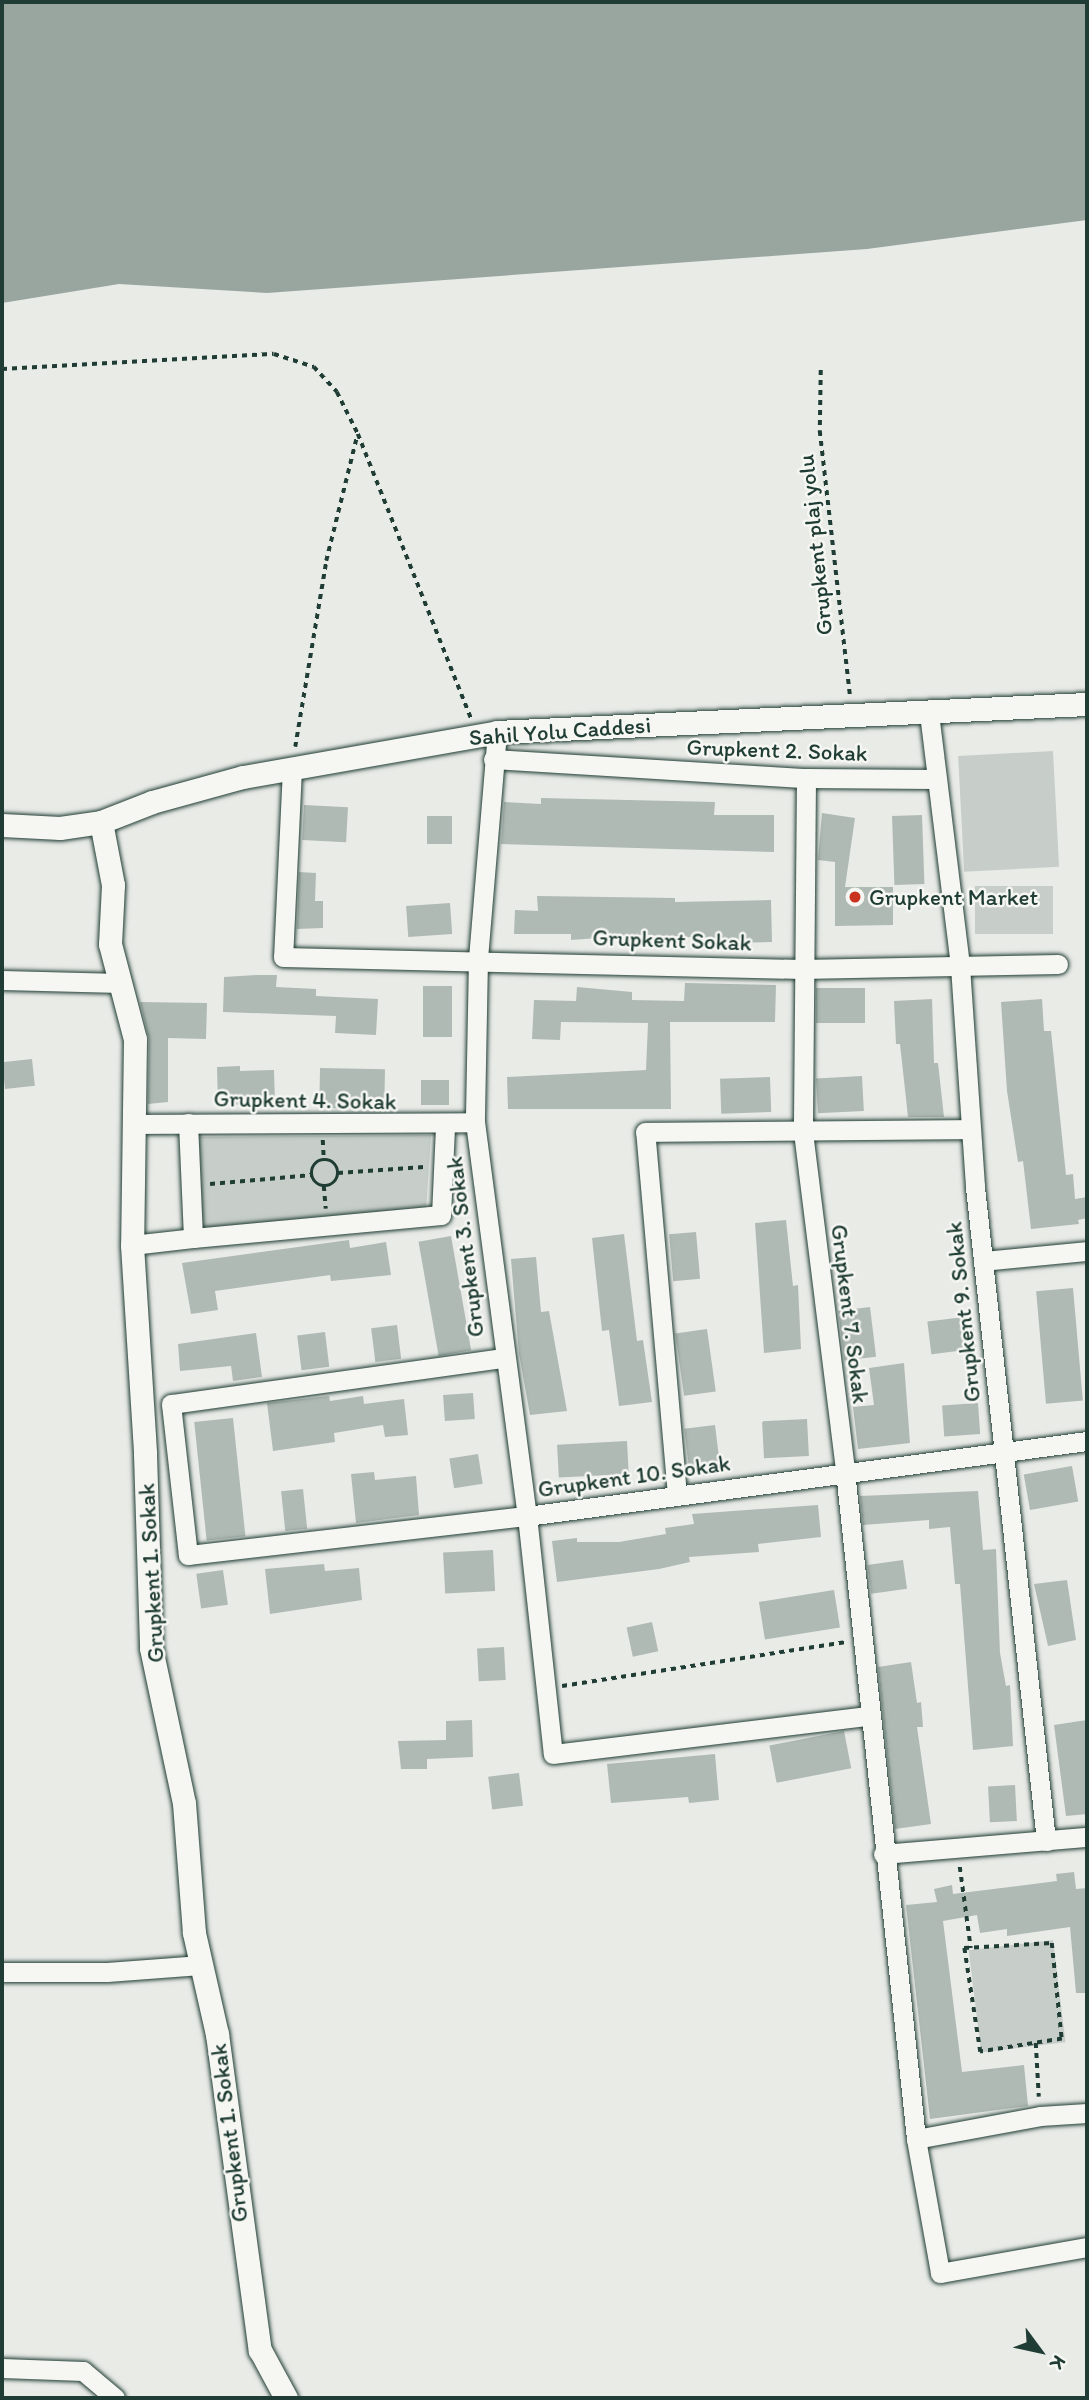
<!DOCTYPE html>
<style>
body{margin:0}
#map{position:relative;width:1089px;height:2400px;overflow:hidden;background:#e9ebe7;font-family:Itim,sans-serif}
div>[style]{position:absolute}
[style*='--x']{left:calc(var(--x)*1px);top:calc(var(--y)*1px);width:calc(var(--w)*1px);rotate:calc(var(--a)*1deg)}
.green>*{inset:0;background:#c7cec9;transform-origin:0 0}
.water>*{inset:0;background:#99a6a0}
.building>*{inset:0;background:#b0bab5;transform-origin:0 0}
.path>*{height:3.5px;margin-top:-1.75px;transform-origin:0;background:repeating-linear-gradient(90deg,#1f3d34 0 5px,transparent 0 10px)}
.path>.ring{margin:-1.75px;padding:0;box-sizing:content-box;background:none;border:3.5px solid #1f3d34;border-radius:50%}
.roads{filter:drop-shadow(0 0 2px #1f3d34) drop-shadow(0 0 2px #1f3d34)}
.minor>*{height:19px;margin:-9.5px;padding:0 9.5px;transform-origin:9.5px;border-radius:9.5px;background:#f6f6f2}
.tertiary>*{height:23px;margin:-11.5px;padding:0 11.5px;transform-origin:11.5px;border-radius:11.5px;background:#f6f6f2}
.dots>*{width:19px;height:19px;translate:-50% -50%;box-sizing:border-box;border:4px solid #f6f6f2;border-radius:50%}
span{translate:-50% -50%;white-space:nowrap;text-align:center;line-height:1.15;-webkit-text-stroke:5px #f6f6f2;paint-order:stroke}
.street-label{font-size:23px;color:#1f3d34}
.poi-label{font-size:23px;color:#1f3d34}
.left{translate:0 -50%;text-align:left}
.frame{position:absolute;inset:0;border:4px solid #1f3d34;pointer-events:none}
.north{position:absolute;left:1005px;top:2316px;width:70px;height:70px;-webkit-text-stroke:5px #f6f6f2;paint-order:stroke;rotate:123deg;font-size:19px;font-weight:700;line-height:28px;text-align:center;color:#1f3d34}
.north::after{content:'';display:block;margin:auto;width:24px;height:32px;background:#1f3d34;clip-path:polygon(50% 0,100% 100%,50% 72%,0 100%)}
</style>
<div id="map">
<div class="green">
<i style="left:1053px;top:751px;width:116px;height:95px;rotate:87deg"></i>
<i style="left:975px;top:886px;width:78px;height:48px"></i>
<i style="clip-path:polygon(431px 1135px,426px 1211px,203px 1229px,199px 1137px)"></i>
<i style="left:1053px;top:1940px;width:103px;height:85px;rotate:83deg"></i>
</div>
<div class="water">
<i style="clip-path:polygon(2px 2px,1087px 2px,1087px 220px,867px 249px,267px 293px,119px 284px,2px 303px)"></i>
</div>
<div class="building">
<i style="clip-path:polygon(541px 798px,715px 802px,714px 815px,774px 815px,774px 852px,501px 844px,504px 802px,541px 804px)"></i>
<i style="left:304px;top:805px;width:44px;height:35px;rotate:3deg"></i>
<i style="clip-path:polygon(822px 813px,855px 818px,845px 887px,893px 887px,893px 925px,835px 926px,835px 862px,818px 860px)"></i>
<i style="left:922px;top:815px;width:69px;height:30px;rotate:88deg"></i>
<i style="left:427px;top:816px;width:25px;height:28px"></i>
<i style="clip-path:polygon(299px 872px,316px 873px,315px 901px,323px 901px,323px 928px,297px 929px)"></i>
<i style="clip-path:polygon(537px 896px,675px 898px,675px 902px,771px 900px,772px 942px,730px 943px,730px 939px,640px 935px,571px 940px,571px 934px,514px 934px,515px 910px,538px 911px)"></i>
<i style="left:450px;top:903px;width:31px;height:44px;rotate:86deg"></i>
<i style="clip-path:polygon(257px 975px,277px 975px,276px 987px,316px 989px,316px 996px,378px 999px,376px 1035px,335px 1033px,336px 1016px,223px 1012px,224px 977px)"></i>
<i style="clip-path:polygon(685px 983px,776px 985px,775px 1022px,670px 1022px,671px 1109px,508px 1109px,507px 1077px,646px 1070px,648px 1023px,561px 1022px,560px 1040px,532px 1039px,534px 1000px,576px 1001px,577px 987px,632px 992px,632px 1000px,684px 1001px)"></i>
<i style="left:423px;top:986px;width:29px;height:51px"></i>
<i style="left:816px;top:988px;width:49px;height:35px"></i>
<i style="clip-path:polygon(932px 999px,934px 1063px,938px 1063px,944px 1117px,908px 1117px,900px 1044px,896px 1044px,894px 1001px)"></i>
<i style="clip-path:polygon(1042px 999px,1044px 1031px,1051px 1031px,1066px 1175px,1073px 1174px,1075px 1199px,1087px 1197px,1087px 1218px,1078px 1220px,1079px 1224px,1031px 1229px,1023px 1161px,1018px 1162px,1007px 1091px,1001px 1002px)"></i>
<i style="clip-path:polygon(140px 1002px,207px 1003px,206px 1039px,168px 1038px,168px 1102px,148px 1104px,149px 1039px)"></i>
<i style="left:32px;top:1059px;width:27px;height:30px;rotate:84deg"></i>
<i style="clip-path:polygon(240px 1066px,240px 1071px,274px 1070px,275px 1104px,218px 1105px,217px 1067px)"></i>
<i style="left:320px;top:1068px;width:65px;height:40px;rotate:1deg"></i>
<i style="left:862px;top:1076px;width:35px;height:46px;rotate:87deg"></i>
<i style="left:770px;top:1077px;width:35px;height:50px;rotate:88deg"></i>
<i style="left:421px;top:1080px;width:28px;height:25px"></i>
<i style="clip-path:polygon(786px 1220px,793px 1286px,798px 1285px,801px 1349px,764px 1353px,755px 1223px)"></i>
<i style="left:696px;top:1232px;width:47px;height:27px;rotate:85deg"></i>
<i style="clip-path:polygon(624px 1234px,637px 1341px,643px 1340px,652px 1402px,619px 1406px,609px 1330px,602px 1331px,592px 1238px)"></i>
<i style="left:451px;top:1236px;width:116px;height:33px;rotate:80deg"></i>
<i style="clip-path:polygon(349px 1240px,350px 1248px,386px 1242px,391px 1275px,331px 1281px,330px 1275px,215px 1291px,218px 1310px,191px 1314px,182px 1263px)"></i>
<i style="clip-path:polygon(536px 1257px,541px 1312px,549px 1311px,567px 1411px,530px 1415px,519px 1354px,511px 1259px)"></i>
<i style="left:1073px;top:1288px;width:113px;height:37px;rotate:85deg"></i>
<i style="left:870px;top:1307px;width:50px;height:32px;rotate:83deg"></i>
<i style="left:972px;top:1316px;width:33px;height:45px;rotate:83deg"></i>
<i style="left:397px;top:1325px;width:34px;height:26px;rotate:83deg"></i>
<i style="left:707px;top:1329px;width:63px;height:32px;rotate:82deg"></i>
<i style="left:325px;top:1332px;width:35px;height:28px;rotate:83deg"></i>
<i style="clip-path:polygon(256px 1333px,262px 1377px,233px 1381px,231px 1366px,180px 1371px,178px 1344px)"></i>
<i style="clip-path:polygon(904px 1363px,910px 1443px,858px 1449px,853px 1407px,874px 1405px,869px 1368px)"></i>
<i style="left:473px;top:1393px;width:26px;height:30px;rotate:86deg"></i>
<i style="clip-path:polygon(329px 1396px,330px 1401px,363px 1396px,364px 1404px,404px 1399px,408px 1435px,385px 1437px,383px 1425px,334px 1433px,335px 1442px,273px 1451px,267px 1403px)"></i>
<i style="left:978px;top:1403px;width:31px;height:36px;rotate:86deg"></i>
<i style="left:233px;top:1418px;width:119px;height:39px;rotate:84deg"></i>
<i style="left:807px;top:1419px;width:37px;height:45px;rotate:87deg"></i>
<i style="left:715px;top:1425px;width:39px;height:31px;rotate:83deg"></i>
<i style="left:627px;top:1441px;width:33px;height:70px;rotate:87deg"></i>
<i style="left:478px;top:1454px;width:30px;height:29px;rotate:81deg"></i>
<i style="left:1072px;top:1466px;width:36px;height:49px;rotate:80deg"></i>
<i style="clip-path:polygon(374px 1472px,375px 1480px,416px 1476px,419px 1515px,356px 1523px,351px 1474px)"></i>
<i style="left:303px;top:1489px;width:40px;height:22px;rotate:84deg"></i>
<i style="clip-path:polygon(978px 1491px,983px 1550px,996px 1549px,1000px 1653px,1006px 1686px,1010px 1685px,1013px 1746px,973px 1750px,960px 1584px,955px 1584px,950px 1527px,929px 1529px,929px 1520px,863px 1525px,860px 1496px)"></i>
<i style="clip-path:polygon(818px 1505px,821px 1537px,758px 1544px,759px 1552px,689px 1557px,690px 1562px,659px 1569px,557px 1582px,552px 1541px,577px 1538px,577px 1542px,619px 1542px,666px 1534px,665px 1528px,694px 1524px,692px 1514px)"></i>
<i style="left:493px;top:1550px;width:41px;height:50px;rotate:87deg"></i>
<i style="left:903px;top:1560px;width:29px;height:36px;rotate:82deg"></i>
<i style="clip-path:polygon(324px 1564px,325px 1571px,359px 1568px,362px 1600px,270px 1614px,265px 1569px)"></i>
<i style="left:223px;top:1570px;width:35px;height:27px;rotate:82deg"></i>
<i style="clip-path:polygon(1067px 1580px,1076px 1640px,1048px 1646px,1034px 1584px)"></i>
<i style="left:834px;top:1590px;width:38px;height:76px;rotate:81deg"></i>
<i style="left:652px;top:1622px;width:30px;height:26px;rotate:78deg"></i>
<i style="left:504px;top:1647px;width:33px;height:27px;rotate:87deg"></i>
<i style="clip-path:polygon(911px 1662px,917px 1703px,921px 1702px,923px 1727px,917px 1727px,931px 1824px,895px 1829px,878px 1667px)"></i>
<i style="clip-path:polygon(472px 1720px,473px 1757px,427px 1759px,427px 1769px,401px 1769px,398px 1741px,446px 1740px,446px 1721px)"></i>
<i style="clip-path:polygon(1087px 1720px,1087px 1814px,1066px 1816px,1054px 1725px)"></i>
<i style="left:844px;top:1731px;width:38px;height:76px;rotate:79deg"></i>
<i style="clip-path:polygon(715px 1754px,719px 1800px,689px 1803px,688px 1797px,611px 1803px,607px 1764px)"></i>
<i style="left:519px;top:1773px;width:33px;height:31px;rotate:83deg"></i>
<i style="left:1015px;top:1785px;width:36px;height:27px;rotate:87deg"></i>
<i style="clip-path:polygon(1074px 1872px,1076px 1889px,1087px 1888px,1087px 1993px,1076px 1993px,1070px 1927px,1007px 1936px,1007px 1929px,980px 1933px,977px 1915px,943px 1921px,962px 2072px,1024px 2065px,1028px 2106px,930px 2119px,906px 1905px,937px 1902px,934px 1889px,952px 1885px,953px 1894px,1057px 1881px,1056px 1874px)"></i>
</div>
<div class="path">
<i style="--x:2;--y:369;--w:272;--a:-3.2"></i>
<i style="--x:274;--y:354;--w:42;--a:18"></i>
<i style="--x:314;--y:367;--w:34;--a:47"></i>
<i style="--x:337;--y:392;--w:47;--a:63.4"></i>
<i style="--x:358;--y:434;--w:306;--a:68.3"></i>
<i style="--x:821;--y:370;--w:61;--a:90.9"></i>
<i style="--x:820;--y:431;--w:267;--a:83.5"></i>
<i style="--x:295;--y:747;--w:189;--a:-80.5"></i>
<i style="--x:326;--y:561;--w:129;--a:-76.1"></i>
<i style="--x:323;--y:1140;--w:20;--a:87"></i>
<i class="ring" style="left:312px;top:1160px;width:22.5px;height:22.5px"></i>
<i style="--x:338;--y:1173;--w:86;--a:-4"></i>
<i style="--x:210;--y:1184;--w:102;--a:-5"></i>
<i style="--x:324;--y:1186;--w:23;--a:85"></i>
<i style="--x:562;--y:1686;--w:286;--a:-8.8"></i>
<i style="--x:960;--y:1867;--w:82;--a:82.3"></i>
<i style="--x:1052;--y:1943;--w:97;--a:84.1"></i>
<i style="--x:1062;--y:2039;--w:83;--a:171"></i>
<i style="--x:980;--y:2052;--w:105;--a:-98.7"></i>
<i style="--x:964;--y:1948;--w:88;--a:-3.3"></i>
<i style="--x:1036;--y:2043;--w:54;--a:86.8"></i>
</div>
<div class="roads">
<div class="minor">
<i style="--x:929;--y:713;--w:255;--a:83"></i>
<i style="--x:960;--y:966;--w:222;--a:86.1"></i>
<i style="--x:975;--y:1187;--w:658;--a:83.8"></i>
<i style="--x:497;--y:732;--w:228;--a:94.8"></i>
<i style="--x:478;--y:959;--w:163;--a:91.1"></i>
<i style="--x:475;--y:1122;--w:397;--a:82.5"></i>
<i style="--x:527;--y:1516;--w:239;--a:83.8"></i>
<i style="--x:553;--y:1754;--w:318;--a:-6.9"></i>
<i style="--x:493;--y:759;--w:314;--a:3.5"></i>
<i style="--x:806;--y:778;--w:128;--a:0.4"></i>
<i style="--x:292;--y:768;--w:189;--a:92.7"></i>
<i style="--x:283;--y:957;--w:518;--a:1.33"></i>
<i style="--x:801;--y:969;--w:257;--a:-1.1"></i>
<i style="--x:806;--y:778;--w:354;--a:90.5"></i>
<i style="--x:803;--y:1132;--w:342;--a:82.9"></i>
<i style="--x:845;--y:1471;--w:672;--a:83.93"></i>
<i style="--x:916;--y:2139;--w:126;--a:-10.5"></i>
<i style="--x:1040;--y:2116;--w:47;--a:-3.7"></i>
<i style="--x:2;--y:980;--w:119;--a:1.4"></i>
<i style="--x:188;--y:1123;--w:115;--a:87.5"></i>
<i style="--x:193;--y:1238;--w:249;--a:-5.3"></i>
<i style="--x:441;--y:1215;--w:89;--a:-87.4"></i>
<i style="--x:135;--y:1124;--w:340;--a:-0.3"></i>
<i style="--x:132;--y:1245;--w:61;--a:-6.5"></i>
<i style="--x:983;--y:1261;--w:104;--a:-5.5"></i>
<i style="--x:503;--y:1358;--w:335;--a:172.1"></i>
<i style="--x:171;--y:1404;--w:152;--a:83.6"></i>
<i style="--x:188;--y:1555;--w:341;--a:-6.6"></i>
<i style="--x:527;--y:1516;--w:565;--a:-7.63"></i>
<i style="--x:677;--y:1495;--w:364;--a:-95"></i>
<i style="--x:645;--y:1132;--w:326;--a:-0.5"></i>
<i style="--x:883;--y:1854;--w:205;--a:-4.8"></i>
<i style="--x:2;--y:1972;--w:105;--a:0"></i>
<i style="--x:107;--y:1972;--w:94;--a:-4.3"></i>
<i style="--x:916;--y:2139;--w:136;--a:79.8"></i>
<i style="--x:940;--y:2273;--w:149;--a:-10"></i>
<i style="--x:2;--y:2368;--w:81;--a:2.1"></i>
<i style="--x:83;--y:2371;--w:42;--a:40.2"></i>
</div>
<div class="tertiary">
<i style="--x:101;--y:822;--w:64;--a:79.2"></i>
<i style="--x:113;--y:885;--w:59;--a:92.9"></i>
<i style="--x:110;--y:944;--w:98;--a:75.3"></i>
<i style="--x:135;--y:1039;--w:206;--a:90.8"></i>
<i style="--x:132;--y:1245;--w:209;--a:86.4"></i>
<i style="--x:145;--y:1454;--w:194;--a:88.2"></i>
<i style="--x:151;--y:1648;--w:158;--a:78"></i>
<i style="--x:184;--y:1803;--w:130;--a:85.6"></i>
<i style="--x:194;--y:1933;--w:104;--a:77.2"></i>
<i style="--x:217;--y:2034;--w:319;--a:82.3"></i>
<i style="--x:260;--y:2350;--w:55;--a:61.6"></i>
<i style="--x:2;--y:825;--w:58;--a:3"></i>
<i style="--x:60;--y:828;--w:41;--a:-8.3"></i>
<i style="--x:101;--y:822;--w:55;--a:-21.4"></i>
<i style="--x:152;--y:802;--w:94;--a:-15.4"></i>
<i style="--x:243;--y:777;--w:258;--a:-10"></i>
<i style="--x:497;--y:732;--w:591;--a:-2.72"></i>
</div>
</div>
<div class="dots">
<i style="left:855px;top:897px;background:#c8321e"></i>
</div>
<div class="street-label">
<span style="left:815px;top:545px;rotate:-96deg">Grupkent plaj yolu</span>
<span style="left:560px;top:731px;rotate:-4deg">Sahil Yolu Caddesi</span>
<span style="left:777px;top:750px;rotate:2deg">Grupkent 2. Sokak</span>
<span style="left:672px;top:940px;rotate:2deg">Grupkent Sokak</span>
<span style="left:305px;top:1100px;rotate:1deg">Grupkent 4. Sokak</span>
<span style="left:465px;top:1247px;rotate:-97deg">Grupkent 3. Sokak</span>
<span style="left:963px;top:1312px;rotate:-96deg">Grupkent 9. Sokak</span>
<span style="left:850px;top:1314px;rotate:83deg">Grupkent 7. Sokak</span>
<span style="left:634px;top:1476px;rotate:-8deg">Grupkent 10. Sokak</span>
<span style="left:151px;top:1573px;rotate:-93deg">Grupkent 1. Sokak</span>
<span style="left:229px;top:2133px;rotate:-97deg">Grupkent 1. Sokak</span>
</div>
<div class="poi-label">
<span class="left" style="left:869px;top:897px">Grupkent Market</span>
</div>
<div class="frame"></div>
<div class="north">K</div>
</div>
